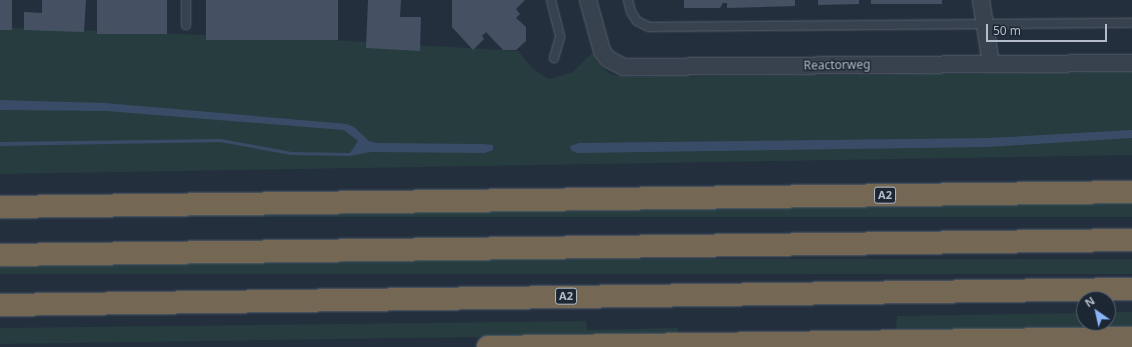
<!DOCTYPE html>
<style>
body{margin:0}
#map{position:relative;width:1132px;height:347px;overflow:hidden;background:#242f3e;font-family:"Noto Sans",sans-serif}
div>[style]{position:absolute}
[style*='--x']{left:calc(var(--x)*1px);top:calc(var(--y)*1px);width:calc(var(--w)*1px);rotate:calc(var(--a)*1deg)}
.green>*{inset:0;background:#263c3f;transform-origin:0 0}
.water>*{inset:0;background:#394c67}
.building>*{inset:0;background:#455162;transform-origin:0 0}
.roads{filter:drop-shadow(0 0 1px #565f6c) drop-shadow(0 0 1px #565f6c)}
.service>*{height:8px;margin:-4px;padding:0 4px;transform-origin:4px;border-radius:4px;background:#38414e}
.minor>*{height:16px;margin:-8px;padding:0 8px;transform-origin:8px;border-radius:8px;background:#38414e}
.motorway>*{height:22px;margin:-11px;padding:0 11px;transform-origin:11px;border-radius:11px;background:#746855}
span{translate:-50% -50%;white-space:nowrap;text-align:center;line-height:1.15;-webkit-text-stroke:3px #1d2633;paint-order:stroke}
.shield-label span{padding:1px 3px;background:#1d2633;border:1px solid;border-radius:3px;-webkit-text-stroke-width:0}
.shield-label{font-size:11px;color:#b4bcc9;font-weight:700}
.street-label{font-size:12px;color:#b4bcc9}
.north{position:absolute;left:1076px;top:291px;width:40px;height:40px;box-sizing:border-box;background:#1d2633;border:1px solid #59626f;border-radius:50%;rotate:326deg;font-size:11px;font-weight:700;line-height:16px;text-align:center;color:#b4bcc9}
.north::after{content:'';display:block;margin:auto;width:14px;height:18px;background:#8ab4f8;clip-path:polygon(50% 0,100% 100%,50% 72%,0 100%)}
.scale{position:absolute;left:986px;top:24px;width:121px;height:18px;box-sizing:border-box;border:2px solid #b4bcc9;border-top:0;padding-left:5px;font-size:12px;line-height:14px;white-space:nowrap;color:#b4bcc9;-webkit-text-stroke:3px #1d2633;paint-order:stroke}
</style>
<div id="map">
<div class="green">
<i style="clip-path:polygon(0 27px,332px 40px,518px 51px,533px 69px,549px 79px,573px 72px,592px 53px,603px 69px,613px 75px,628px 77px,1132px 72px,1132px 155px,0 174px)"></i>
<i style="left:1132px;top:201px;width:16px;height:1132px;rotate:90deg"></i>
<i style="left:1132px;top:259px;width:15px;height:1132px;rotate:90deg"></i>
<i style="clip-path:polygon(1108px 312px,1132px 312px,1132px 328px,896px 332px,897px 316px,1084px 313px,1084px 323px,1108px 323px)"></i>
<i style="clip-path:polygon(586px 321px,587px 330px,678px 328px,678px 334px,0 344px,0 328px)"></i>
</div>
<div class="water">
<i style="clip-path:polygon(0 100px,105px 103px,347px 124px,354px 127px,369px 141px,377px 143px,482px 144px,493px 145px,493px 150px,485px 153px,371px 152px,350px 156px,291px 155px,220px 142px,0 146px,0 142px,221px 139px,292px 152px,350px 153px,358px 141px,344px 130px,106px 111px,0 110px)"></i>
<i style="clip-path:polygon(1132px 130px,1132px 138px,987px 147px,577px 153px,571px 150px,570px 146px,579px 143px,989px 138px)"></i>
</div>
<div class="building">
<i style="left:0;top:0;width:12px;height:30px"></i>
<i style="clip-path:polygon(42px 0,86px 0,84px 32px,24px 30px,24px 12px,42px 13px)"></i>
<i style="left:97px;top:0;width:70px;height:34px"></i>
<i style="left:206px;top:0;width:132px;height:40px"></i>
<i style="clip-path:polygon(368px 0,401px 0,400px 17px,421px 17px,420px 51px,366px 48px)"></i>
<i style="clip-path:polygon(452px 0,525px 0,516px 9px,520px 14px,516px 18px,526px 27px,526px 41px,516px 50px,503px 50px,486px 32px,482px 36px,484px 39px,473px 50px,452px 27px)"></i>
<i style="clip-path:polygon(684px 0,795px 0,795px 6px,727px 8px,727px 3px,723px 3px,720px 8px,684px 8px)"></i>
<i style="clip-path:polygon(818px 0,859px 0,859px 4px,818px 5px)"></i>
<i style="left:871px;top:0;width:71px;height:4px"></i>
</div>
<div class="roads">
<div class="service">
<i style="--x:551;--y:0;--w:38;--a:76"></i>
<i style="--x:560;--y:37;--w:22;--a:106"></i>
<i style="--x:628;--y:0;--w:12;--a:76"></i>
<i style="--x:631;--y:12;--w:11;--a:56"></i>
<i style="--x:637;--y:21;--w:13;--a:27"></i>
<i style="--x:649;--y:27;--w:483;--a:-0.5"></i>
<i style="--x:186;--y:25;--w:25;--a:-90"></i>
</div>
<div class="minor">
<i style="--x:588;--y:0;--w:53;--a:74.6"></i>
<i style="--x:602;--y:51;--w:10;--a:53"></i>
<i style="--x:608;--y:59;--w:18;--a:27"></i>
<i style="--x:624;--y:67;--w:508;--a:-0.45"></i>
<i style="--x:981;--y:0;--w:65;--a:81.1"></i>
</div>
<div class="motorway">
<i style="--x:0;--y:207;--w:1132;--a:-0.76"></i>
<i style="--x:0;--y:255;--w:1132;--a:-0.76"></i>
<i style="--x:0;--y:305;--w:1132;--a:-0.81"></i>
<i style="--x:488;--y:347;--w:644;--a:-0.8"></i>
</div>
</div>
<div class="shield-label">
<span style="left:885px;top:195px">A2</span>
<span style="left:566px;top:296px">A2</span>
</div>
<div class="street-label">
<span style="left:837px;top:65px;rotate:-1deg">Reactorweg</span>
</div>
<div class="north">N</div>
<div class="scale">50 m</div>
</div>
